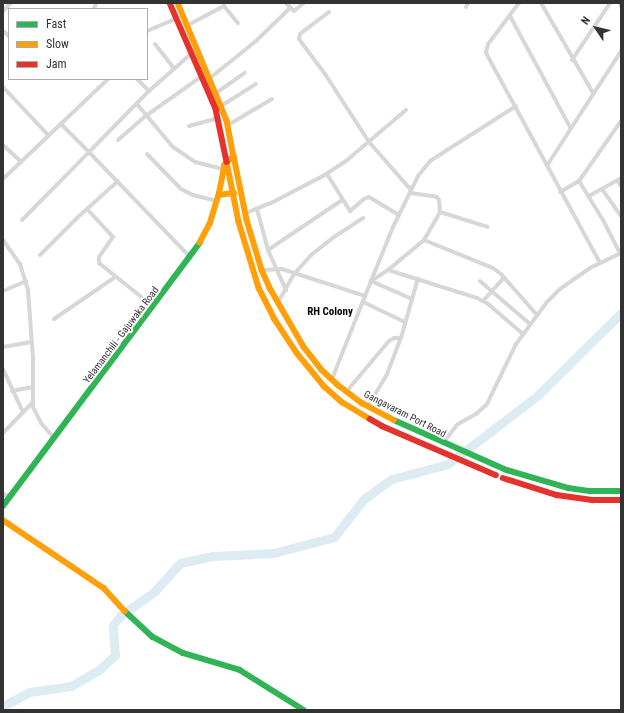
<!DOCTYPE html>
<style>
body{margin:0}
#map{position:relative;width:624px;height:713px;overflow:hidden;background:#fff;font-family:"Roboto Condensed",sans-serif}
div>[style]{position:absolute}
[style*='--x']{left:calc(var(--x)*1px);top:calc(var(--y)*1px);width:calc(var(--w)*1px);rotate:calc(var(--a)*1deg)}
.river>*{height:9px;margin:-4.5px;padding:0 4.5px;transform-origin:4.5px;border-radius:4.5px;background:#ddebf3}
.street>*{height:4px;margin:-2px;padding:0 2px;transform-origin:2px;border-radius:2px;background:#d7d7d7}
.fast>*{height:5.5px;margin:-2.75px;padding:0 2.75px;transform-origin:2.75px;border-radius:2.75px;background:#30b455}
.slow>*{height:5.5px;margin:-2.75px;padding:0 2.75px;transform-origin:2.75px;border-radius:2.75px;background:#ff9f0a}
.jam>*{height:5.5px;margin:-2.75px;padding:0 2.75px;transform-origin:2.75px;border-radius:2.75px;background:#e5322d}
span{translate:-50% -50%;white-space:nowrap;text-align:center;line-height:1.15;-webkit-text-stroke:4px #fff;paint-order:stroke}
.street-label{font-size:10px;color:#333}
.neighbourhood-label{font-size:11px;color:#000;font-weight:700}
.frame{position:absolute;inset:0;border:4px solid #333;pointer-events:none}
.legend{position:absolute;left:8px;top:8px;width:140px;height:72px;box-sizing:border-box;background:#fff;border:1px solid #adadad;margin:0;padding:5px 7px;list-style:none;font-size:12px;color:#333}
.legend li{display:flex;align-items:center;gap:8px;height:20px}
.legend b{width:20px;border:1px solid #adadad}
.north{position:absolute;left:576px;top:8px;width:40px;height:40px;-webkit-text-stroke:3px #fff;paint-order:stroke;rotate:305deg;font-size:11px;font-weight:700;line-height:16px;text-align:center;color:#333}
.north::after{content:'';display:block;margin:auto;width:14px;height:18px;background:#333;clip-path:polygon(50% 0,100% 100%,50% 72%,0 100%)}
</style>
<div id="map">
<div class="river">
<i style="--x:3;--y:706;--w:30;--a:-28"></i>
<i style="--x:29;--y:692;--w:42;--a:-8.1"></i>
<i style="--x:71;--y:686;--w:32;--a:-30"></i>
<i style="--x:99;--y:670;--w:22;--a:-43"></i>
<i style="--x:115;--y:655;--w:30;--a:-94"></i>
<i style="--x:113;--y:625;--w:13;--a:-51"></i>
<i style="--x:121;--y:615;--w:40;--a:-34.9"></i>
<i style="--x:154;--y:592;--w:39;--a:-48"></i>
<i style="--x:180;--y:563;--w:35;--a:-12"></i>
<i style="--x:214;--y:556;--w:60;--a:-2.9"></i>
<i style="--x:274;--y:553;--w:62;--a:-14.9"></i>
<i style="--x:334;--y:537;--w:48;--a:-51.7"></i>
<i style="--x:364;--y:499;--w:34;--a:-36"></i>
<i style="--x:392;--y:479;--w:58;--a:-15"></i>
<i style="--x:448;--y:464;--w:112;--a:-37.4"></i>
<i style="--x:537;--y:396;--w:118;--a:-44.7"></i>
</div>
<div class="street">
<i style="--x:286;--y:3;--w:11;--a:45"></i>
<i style="--x:294;--y:11;--w:13;--a:-39"></i>
<i style="--x:519;--y:3;--w:51;--a:127.1"></i>
<i style="--x:488;--y:44;--w:9;--a:103"></i>
<i style="--x:486;--y:53;--w:239;--a:61.5"></i>
<i style="--x:541;--y:3;--w:104;--a:60"></i>
<i style="--x:620;--y:3;--w:3;--a:72"></i>
<i style="--x:466;--y:7;--w:4;--a:-63"></i>
<i style="--x:94;--y:9;--w:6;--a:-72"></i>
<i style="--x:3;--y:11;--w:11;--a:-45"></i>
<i style="--x:329;--y:12;--w:36;--a:143"></i>
<i style="--x:300;--y:34;--w:5;--a:101"></i>
<i style="--x:299;--y:39;--w:44;--a:53.4"></i>
<i style="--x:325;--y:74;--w:81;--a:57.1"></i>
<i style="--x:369;--y:142;--w:64;--a:48.8"></i>
<i style="--x:510;--y:16;--w:128;--a:61.6"></i>
<i style="--x:188;--y:25;--w:41;--a:-27.8"></i>
<i style="--x:224;--y:6;--w:22;--a:51"></i>
<i style="--x:3;--y:31;--w:8;--a:40"></i>
<i style="--x:147;--y:31;--w:33;--a:-23"></i>
<i style="--x:155;--y:44;--w:31;--a:52"></i>
<i style="--x:572;--y:60;--w:69;--a:-56.3"></i>
<i style="--x:210;--y:78;--w:59;--a:-38.8"></i>
<i style="--x:256;--y:41;--w:47;--a:-44.1"></i>
<i style="--x:137;--y:79;--w:17;--a:45"></i>
<i style="--x:3;--y:87;--w:66;--a:46.8"></i>
<i style="--x:216;--y:93;--w:35;--a:-35"></i>
<i style="--x:137;--y:104;--w:56;--a:50.1"></i>
<i style="--x:173;--y:147;--w:27;--a:34"></i>
<i style="--x:195;--y:162;--w:30;--a:14"></i>
<i style="--x:221;--y:106;--w:41;--a:-32.2"></i>
<i style="--x:228;--y:125;--w:51;--a:-30.6"></i>
<i style="--x:189;--y:126;--w:30;--a:-15"></i>
<i style="--x:118;--y:140;--w:38;--a:-41"></i>
<i style="--x:147;--y:115;--w:67;--a:-35.3"></i>
<i style="--x:3;--y:145;--w:25;--a:43"></i>
<i style="--x:147;--y:154;--w:49;--a:45.8"></i>
<i style="--x:181;--y:189;--w:13;--a:27"></i>
<i style="--x:193;--y:195;--w:25;--a:14"></i>
<i style="--x:548;--y:164;--w:135;--a:-57.1"></i>
<i style="--x:327;--y:174;--w:44;--a:58.1"></i>
<i style="--x:350;--y:211;--w:18;--a:-41"></i>
<i style="--x:364;--y:199;--w:5;--a:-22"></i>
<i style="--x:369;--y:197;--w:35;--a:31"></i>
<i style="--x:3;--y:179;--w:145;--a:-43.6"></i>
<i style="--x:579;--y:181;--w:46;--a:58.4"></i>
<i style="--x:603;--y:220;--w:38;--a:63"></i>
<i style="--x:617;--y:181;--w:6;--a:51"></i>
<i style="--x:602;--y:189;--w:33;--a:55"></i>
<i style="--x:560;--y:192;--w:22;--a:-30"></i>
<i style="--x:579;--y:181;--w:73;--a:-55"></i>
<i style="--x:410;--y:193;--w:27;--a:8"></i>
<i style="--x:437;--y:197;--w:4;--a:56"></i>
<i style="--x:439;--y:200;--w:12;--a:85"></i>
<i style="--x:440;--y:212;--w:50;--a:17.4"></i>
<i style="--x:589;--y:196;--w:37;--a:-29"></i>
<i style="--x:87;--y:209;--w:38;--a:47"></i>
<i style="--x:113;--y:237;--w:24;--a:125"></i>
<i style="--x:99;--y:257;--w:6;--a:90"></i>
<i style="--x:99;--y:263;--w:70;--a:38.7"></i>
<i style="--x:257;--y:209;--w:42;--a:75"></i>
<i style="--x:268;--y:250;--w:44;--a:65.8"></i>
<i style="--x:246;--y:213;--w:29;--a:-22"></i>
<i style="--x:273;--y:202;--w:56;--a:-27.5"></i>
<i style="--x:323;--y:176;--w:27;--a:-33"></i>
<i style="--x:346;--y:161;--w:79;--a:-40.4"></i>
<i style="--x:22;--y:220;--w:95;--a:-45.4"></i>
<i style="--x:89;--y:152;--w:40;--a:-135"></i>
<i style="--x:3;--y:240;--w:29;--a:55"></i>
<i style="--x:20;--y:264;--w:27;--a:73"></i>
<i style="--x:28;--y:290;--w:68;--a:85.8"></i>
<i style="--x:33;--y:358;--w:49;--a:90"></i>
<i style="--x:33;--y:407;--w:18;--a:63"></i>
<i style="--x:41;--y:423;--w:20;--a:49"></i>
<i style="--x:424;--y:240;--w:32;--a:-60"></i>
<i style="--x:268;--y:250;--w:89;--a:-34"></i>
<i style="--x:40;--y:255;--w:52;--a:-45"></i>
<i style="--x:77;--y:218;--w:55;--a:-42.1"></i>
<i style="--x:190;--y:257;--w:146;--a:-133.9"></i>
<i style="--x:89;--y:152;--w:86;--a:-45.5"></i>
<i style="--x:149;--y:91;--w:57;--a:-41.5"></i>
<i style="--x:262;--y:270;--w:20;--a:-3"></i>
<i style="--x:282;--y:269;--w:87;--a:18"></i>
<i style="--x:365;--y:296;--w:16;--a:-68"></i>
<i style="--x:371;--y:281;--w:20;--a:-33"></i>
<i style="--x:388;--y:270;--w:47;--a:-39.8"></i>
<i style="--x:424;--y:240;--w:74;--a:22.1"></i>
<i style="--x:493;--y:268;--w:10;--a:37"></i>
<i style="--x:501;--y:274;--w:55;--a:48.7"></i>
<i style="--x:388;--y:270;--w:93;--a:17.5"></i>
<i style="--x:477;--y:298;--w:11;--a:27"></i>
<i style="--x:487;--y:303;--w:48;--a:40.7"></i>
<i style="--x:480;--y:281;--w:66;--a:40.7"></i>
<i style="--x:3;--y:291;--w:25;--a:-23"></i>
<i style="--x:412;--y:299;--w:45;--a:-156.3"></i>
<i style="--x:371;--y:281;--w:58;--a:-67.8"></i>
<i style="--x:393;--y:227;--w:57;--a:-63.9"></i>
<i style="--x:418;--y:176;--w:19;--a:-51"></i>
<i style="--x:430;--y:161;--w:102;--a:-32.6"></i>
<i style="--x:483;--y:301;--w:31;--a:-48"></i>
<i style="--x:278;--y:302;--w:34;--a:-60"></i>
<i style="--x:295;--y:273;--w:24;--a:-48"></i>
<i style="--x:311;--y:255;--w:29;--a:-38"></i>
<i style="--x:334;--y:237;--w:35;--a:-33"></i>
<i style="--x:363;--y:302;--w:47;--a:25.5"></i>
<i style="--x:54;--y:319;--w:74;--a:-34.5"></i>
<i style="--x:3;--y:347;--w:29;--a:-10"></i>
<i style="--x:3;--y:369;--w:45;--a:65.1"></i>
<i style="--x:332;--y:379;--w:89;--a:-68.3"></i>
<i style="--x:12;--y:391;--w:20;--a:-11"></i>
<i style="--x:346;--y:392;--w:67;--a:-49.9"></i>
<i style="--x:389;--y:341;--w:6;--a:-31"></i>
<i style="--x:394;--y:338;--w:7;--a:0"></i>
<i style="--x:368;--y:406;--w:37;--a:-59"></i>
<i style="--x:387;--y:374;--w:39;--a:-69"></i>
<i style="--x:401;--y:338;--w:62;--a:-74.2"></i>
<i style="--x:3;--y:433;--w:43;--a:-45.9"></i>
<i style="--x:443;--y:443;--w:24;--a:-52"></i>
<i style="--x:458;--y:424;--w:21;--a:-29"></i>
<i style="--x:476;--y:414;--w:15;--a:-42"></i>
<i style="--x:487;--y:404;--w:67;--a:-64.2"></i>
<i style="--x:516;--y:344;--w:52;--a:-53.6"></i>
<i style="--x:547;--y:302;--w:18;--a:-45"></i>
<i style="--x:560;--y:289;--w:37;--a:-35"></i>
<i style="--x:590;--y:268;--w:34;--a:-26"></i>
<i style="--x:3;--y:495;--w:7;--a:0"></i>
</div>
<div class="fast">
<i style="--x:394;--y:420;--w:124;--a:23.9"></i>
<i style="--x:507;--y:470;--w:64;--a:16.4"></i>
<i style="--x:568;--y:488;--w:22;--a:8"></i>
<i style="--x:590;--y:491;--w:31;--a:0"></i>
<i style="--x:3;--y:506;--w:329;--a:-53.2"></i>
<i style="--x:125;--y:611;--w:38;--a:43"></i>
<i style="--x:153;--y:637;--w:34;--a:28"></i>
<i style="--x:183;--y:653;--w:59;--a:16.6"></i>
<i style="--x:240;--y:670;--w:75;--a:32"></i>
</div>
<div class="slow">
<i style="--x:178;--y:3;--w:128;--a:67.4"></i>
<i style="--x:227;--y:121;--w:36;--a:79"></i>
<i style="--x:234;--y:156;--w:13;--a:135"></i>
<i style="--x:225;--y:165;--w:31;--a:101"></i>
<i style="--x:219;--y:195;--w:30;--a:107"></i>
<i style="--x:210;--y:224;--w:21;--a:118"></i>
<i style="--x:234;--y:156;--w:65;--a:78.5"></i>
<i style="--x:247;--y:220;--w:52;--a:73.3"></i>
<i style="--x:262;--y:270;--w:20;--a:66"></i>
<i style="--x:270;--y:288;--w:68;--a:60"></i>
<i style="--x:304;--y:347;--w:29;--a:52"></i>
<i style="--x:322;--y:370;--w:22;--a:43"></i>
<i style="--x:338;--y:385;--w:30;--a:37"></i>
<i style="--x:362;--y:403;--w:36;--a:28"></i>
<i style="--x:227;--y:162;--w:61;--a:78.7"></i>
<i style="--x:239;--y:222;--w:69;--a:73.1"></i>
<i style="--x:259;--y:288;--w:34;--a:63"></i>
<i style="--x:274;--y:318;--w:42;--a:56.7"></i>
<i style="--x:297;--y:353;--w:43;--a:50.7"></i>
<i style="--x:324;--y:386;--w:24;--a:42"></i>
<i style="--x:342;--y:402;--w:33;--a:31"></i>
<i style="--x:219;--y:195;--w:15;--a:-8"></i>
<i style="--x:3;--y:520;--w:122;--a:34"></i>
<i style="--x:104;--y:588;--w:31;--a:48"></i>
</div>
<div class="jam">
<i style="--x:170;--y:3;--w:116;--a:66.5"></i>
<i style="--x:216;--y:109;--w:54;--a:78.3"></i>
<i style="--x:370;--y:419;--w:14;--a:30"></i>
<i style="--x:382;--y:426;--w:124;--a:23.3"></i>
<i style="--x:503;--y:478;--w:57;--a:17.5"></i>
<i style="--x:557;--y:495;--w:37;--a:8"></i>
<i style="--x:594;--y:500;--w:27;--a:0"></i>
</div>
<div class="street-label">
<span style="left:121px;top:335px;rotate:-53deg">Yelamanchili - Gajuwaka Road</span>
<span style="left:405px;top:414px;rotate:27deg">Gangavaram Port Road</span>
</div>
<div class="neighbourhood-label">
<span style="left:330px;top:312px">RH Colony</span>
</div>
<div class="frame"></div>
<ul class="legend">
<li><b style="height:5px;background:#30b455"></b>Fast</li>
<li><b style="height:5px;background:#ff9f0a"></b>Slow</li>
<li><b style="height:5px;background:#e5322d"></b>Jam</li>
</ul>
<div class="north">N</div>
</div>
